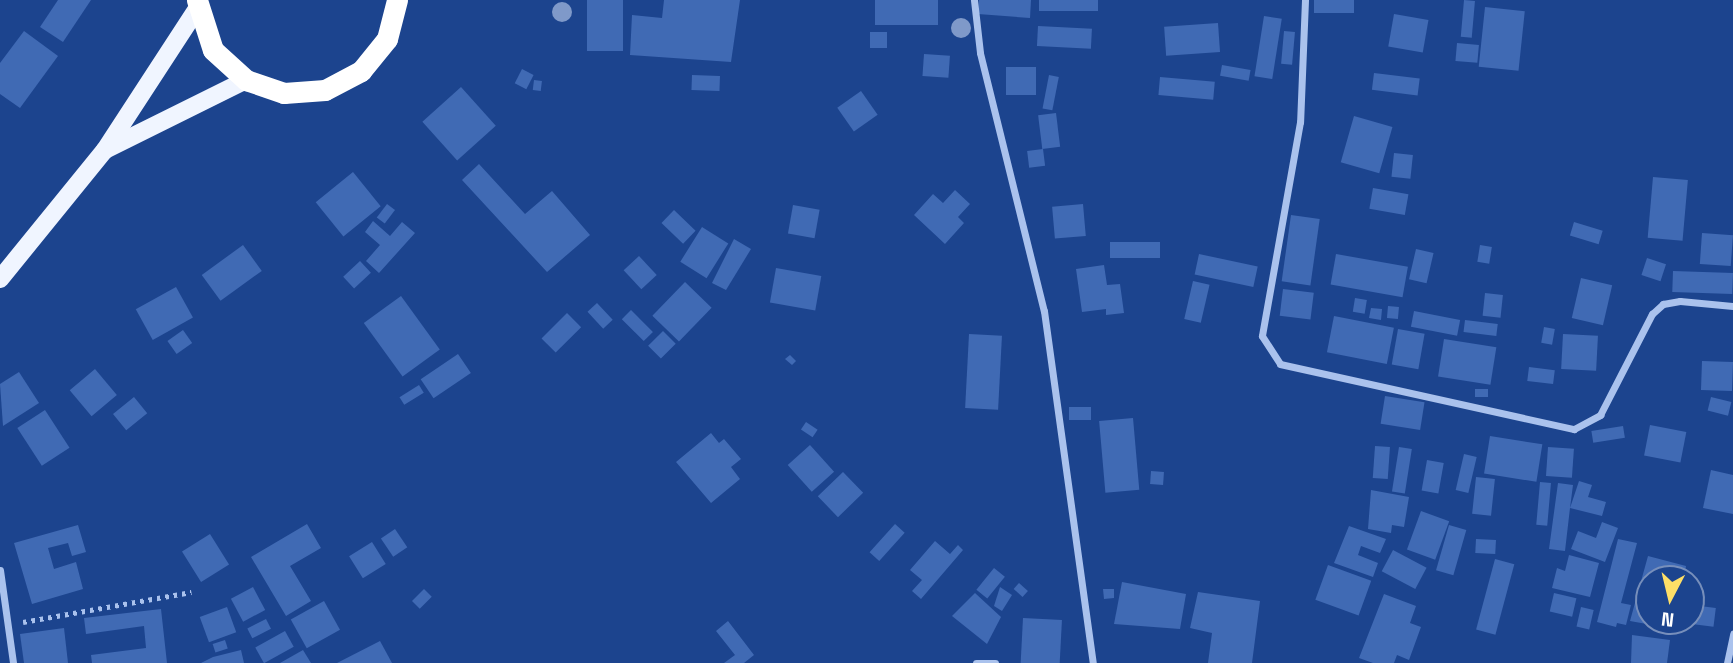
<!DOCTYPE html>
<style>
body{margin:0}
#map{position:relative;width:1733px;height:663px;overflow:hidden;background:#1c448e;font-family:"Space Grotesk",sans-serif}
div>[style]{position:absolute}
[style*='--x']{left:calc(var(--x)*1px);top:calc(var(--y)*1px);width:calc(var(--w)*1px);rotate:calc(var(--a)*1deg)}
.building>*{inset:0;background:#406ab4;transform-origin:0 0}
.path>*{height:4.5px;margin-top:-2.25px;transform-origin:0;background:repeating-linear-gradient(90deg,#aac2ed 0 3.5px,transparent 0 8.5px)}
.street>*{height:7px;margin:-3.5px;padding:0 3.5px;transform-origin:3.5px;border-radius:3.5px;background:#aac2ed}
.primary>*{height:18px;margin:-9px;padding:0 9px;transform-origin:9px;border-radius:9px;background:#f0f5ff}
.highway>*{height:21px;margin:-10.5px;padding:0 10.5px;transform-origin:10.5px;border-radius:10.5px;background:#fff}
.trees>*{width:20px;height:20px;margin:-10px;border-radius:50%;background:#7f99c9}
span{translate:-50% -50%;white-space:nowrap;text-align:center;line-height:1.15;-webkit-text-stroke:5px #1c448e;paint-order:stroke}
.north{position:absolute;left:1635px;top:565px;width:70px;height:70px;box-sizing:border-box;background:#1c448e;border:2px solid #778fbb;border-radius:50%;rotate:187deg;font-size:19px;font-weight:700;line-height:28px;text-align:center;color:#fff}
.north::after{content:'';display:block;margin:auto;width:24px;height:32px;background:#fedf67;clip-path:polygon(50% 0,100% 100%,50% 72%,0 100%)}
</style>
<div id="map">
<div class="building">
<i style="clip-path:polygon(58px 0,91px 0,63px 42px,40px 27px)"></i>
<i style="left:587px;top:0;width:36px;height:51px"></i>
<i style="clip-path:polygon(664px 0,740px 0,731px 62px,630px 55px,632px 15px,662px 18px)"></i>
<i style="left:875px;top:0;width:63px;height:25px"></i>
<i style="clip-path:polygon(979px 0,1031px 0,1030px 18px,978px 14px)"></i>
<i style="left:1039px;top:0;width:59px;height:11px"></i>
<i style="left:1314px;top:0;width:40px;height:13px"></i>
<i style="left:1464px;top:0;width:11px;height:37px;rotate:5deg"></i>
<i style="left:1485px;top:7px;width:40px;height:60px;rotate:6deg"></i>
<i style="left:1394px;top:14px;width:35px;height:33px;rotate:10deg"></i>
<i style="left:1264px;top:16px;width:18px;height:61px;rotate:9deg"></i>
<i style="left:1218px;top:23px;width:29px;height:54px;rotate:86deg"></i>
<i style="left:1038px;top:26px;width:54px;height:20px;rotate:3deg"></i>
<i style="clip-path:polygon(24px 31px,58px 56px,20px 108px,0 94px,0 63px)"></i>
<i style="left:1284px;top:31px;width:11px;height:33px;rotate:5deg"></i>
<i style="left:870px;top:32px;width:17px;height:16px"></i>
<i style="left:1457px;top:43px;width:22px;height:18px;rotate:5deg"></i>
<i style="left:924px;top:54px;width:26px;height:22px;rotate:4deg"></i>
<i style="left:1222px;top:65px;width:29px;height:11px;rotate:10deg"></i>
<i style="left:1006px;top:67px;width:30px;height:28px"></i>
<i style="left:522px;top:69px;width:13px;height:16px;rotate:27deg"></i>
<i style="left:1374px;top:73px;width:46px;height:17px;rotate:7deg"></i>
<i style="left:692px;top:75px;width:28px;height:15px;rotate:2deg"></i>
<i style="left:1049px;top:75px;width:10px;height:34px;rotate:11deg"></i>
<i style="left:1160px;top:77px;width:55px;height:18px;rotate:5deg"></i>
<i style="left:534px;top:80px;width:8px;height:10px;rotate:7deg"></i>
<i style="left:461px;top:87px;width:52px;height:52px;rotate:48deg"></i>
<i style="left:861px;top:91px;width:29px;height:29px;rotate:55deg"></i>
<i style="left:1056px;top:113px;width:34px;height:18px;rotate:83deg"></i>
<i style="left:1354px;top:116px;width:40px;height:48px;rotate:16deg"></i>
<i style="left:1043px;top:149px;width:17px;height:16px;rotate:83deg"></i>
<i style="left:1394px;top:153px;width:19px;height:24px;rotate:6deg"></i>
<i style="clip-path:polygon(479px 164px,525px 214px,552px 191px,590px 235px,547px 272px,462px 180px)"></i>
<i style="left:353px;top:172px;width:44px;height:48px;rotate:51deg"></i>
<i style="left:1653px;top:177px;width:35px;height:61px;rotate:5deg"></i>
<i style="left:1373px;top:188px;width:36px;height:21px;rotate:10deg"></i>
<i style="clip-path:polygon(955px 190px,970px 204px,958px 217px,964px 223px,945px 244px,914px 215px,933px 194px,943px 203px)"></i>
<i style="left:387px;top:204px;width:10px;height:17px;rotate:37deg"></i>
<i style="left:1083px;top:204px;width:32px;height:31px;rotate:85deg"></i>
<i style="left:793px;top:205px;width:27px;height:29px;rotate:10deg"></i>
<i style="left:674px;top:210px;width:30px;height:18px;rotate:44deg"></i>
<i style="left:1291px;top:215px;width:29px;height:67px;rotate:8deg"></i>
<i style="clip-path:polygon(373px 221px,390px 236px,402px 222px,415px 233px,379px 273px,366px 261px,380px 245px,365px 232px)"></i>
<i style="left:1574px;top:222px;width:30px;height:14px;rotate:17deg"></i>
<i style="left:702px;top:227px;width:31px;height:41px;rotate:32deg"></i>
<i style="left:1702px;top:233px;width:31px;height:31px;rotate:4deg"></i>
<i style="clip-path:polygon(734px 239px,751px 249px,726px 290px,712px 283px)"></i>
<i style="left:1110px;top:242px;width:50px;height:16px"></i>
<i style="left:243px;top:245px;width:32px;height:51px;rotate:54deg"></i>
<i style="left:1480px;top:245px;width:12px;height:17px;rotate:9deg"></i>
<i style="left:1416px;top:249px;width:18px;height:31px;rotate:13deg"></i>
<i style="left:1199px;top:254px;width:60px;height:21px;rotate:12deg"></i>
<i style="left:1336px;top:254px;width:73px;height:31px;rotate:10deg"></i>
<i style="left:639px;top:256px;width:26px;height:21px;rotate:47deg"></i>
<i style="left:1647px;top:258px;width:20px;height:18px;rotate:18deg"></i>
<i style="left:360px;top:261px;width:16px;height:23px;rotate:47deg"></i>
<i style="clip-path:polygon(1104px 265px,1107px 285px,1120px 284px,1124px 313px,1106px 315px,1106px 309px,1082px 312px,1076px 269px)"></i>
<i style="left:776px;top:268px;width:46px;height:35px;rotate:10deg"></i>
<i style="left:1673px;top:271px;width:60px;height:21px;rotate:2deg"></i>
<i style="left:1581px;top:278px;width:32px;height:41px;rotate:13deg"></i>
<i style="left:1193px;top:281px;width:17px;height:39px;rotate:13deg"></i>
<i style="left:685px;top:282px;width:37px;height:47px;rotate:44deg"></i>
<i style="left:176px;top:287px;width:35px;height:46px;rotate:61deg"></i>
<i style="left:1283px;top:289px;width:31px;height:27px;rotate:7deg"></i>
<i style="left:1485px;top:293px;width:18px;height:23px;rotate:6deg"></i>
<i style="left:401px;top:296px;width:66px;height:46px;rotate:54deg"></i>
<i style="left:1355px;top:298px;width:12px;height:14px;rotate:9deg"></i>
<i style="left:597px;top:303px;width:23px;height:13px;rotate:47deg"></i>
<i style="left:1388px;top:306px;width:11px;height:12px;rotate:5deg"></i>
<i style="clip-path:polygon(1371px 308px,1382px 309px,1381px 320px,1369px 318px)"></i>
<i style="left:631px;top:310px;width:31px;height:13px;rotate:45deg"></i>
<i style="left:1414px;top:311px;width:47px;height:16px;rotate:11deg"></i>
<i style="left:567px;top:313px;width:20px;height:36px;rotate:45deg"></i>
<i style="left:1334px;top:316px;width:61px;height:37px;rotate:11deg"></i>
<i style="left:1465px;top:320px;width:33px;height:12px;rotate:7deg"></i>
<i style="left:1544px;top:327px;width:11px;height:16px;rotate:10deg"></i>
<i style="left:1398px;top:329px;width:27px;height:36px;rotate:10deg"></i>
<i style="left:183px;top:330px;width:16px;height:19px;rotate:55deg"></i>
<i style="left:663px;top:331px;width:18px;height:21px;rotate:45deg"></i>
<i style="left:969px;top:334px;width:33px;height:74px;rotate:3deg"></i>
<i style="left:1563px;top:334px;width:35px;height:35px;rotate:3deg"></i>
<i style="left:1444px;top:339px;width:53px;height:38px;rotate:9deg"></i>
<i style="left:458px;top:354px;width:23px;height:45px;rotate:56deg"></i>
<i style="clip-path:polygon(790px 355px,796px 361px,792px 365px,785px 359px)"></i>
<i style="left:1702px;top:361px;width:31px;height:29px;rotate:2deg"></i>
<i style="left:1529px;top:367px;width:26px;height:14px;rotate:7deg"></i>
<i style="left:95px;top:369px;width:34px;height:33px;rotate:50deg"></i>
<i style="clip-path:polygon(19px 372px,39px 403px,3px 426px,0 384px)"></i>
<i style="left:419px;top:385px;width:9px;height:23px;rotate:58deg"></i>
<i style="left:1488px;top:389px;width:8px;height:13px;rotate:90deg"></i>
<i style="left:1385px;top:396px;width:40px;height:28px;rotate:9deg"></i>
<i style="left:134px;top:397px;width:21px;height:27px;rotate:51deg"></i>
<i style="left:1711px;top:397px;width:21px;height:14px;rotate:14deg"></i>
<i style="left:1069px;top:407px;width:22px;height:13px"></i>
<i style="left:45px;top:410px;width:45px;height:33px;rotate:57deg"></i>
<i style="left:1133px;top:418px;width:72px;height:34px;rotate:85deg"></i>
<i style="left:806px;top:422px;width:14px;height:9px;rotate:34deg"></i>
<i style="left:1650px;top:425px;width:37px;height:31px;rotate:11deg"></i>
<i style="left:1623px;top:426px;width:12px;height:32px;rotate:81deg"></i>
<i style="clip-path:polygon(711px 433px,719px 443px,724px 439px,741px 459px,731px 467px,740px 479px,711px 503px,676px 462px)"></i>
<i style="left:1490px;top:436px;width:53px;height:38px;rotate:9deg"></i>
<i style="left:810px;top:445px;width:36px;height:30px;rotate:48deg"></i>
<i style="left:1375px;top:446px;width:15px;height:32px;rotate:4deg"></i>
<i style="left:1399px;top:447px;width:13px;height:45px;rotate:9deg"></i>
<i style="left:1548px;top:447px;width:26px;height:29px;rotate:4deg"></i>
<i style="left:1464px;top:454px;width:13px;height:37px;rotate:13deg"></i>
<i style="left:1427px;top:460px;width:17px;height:31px;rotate:10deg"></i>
<i style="clip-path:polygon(1711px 470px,1733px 475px,1733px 514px,1703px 508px)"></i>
<i style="left:1151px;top:471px;width:13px;height:13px;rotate:4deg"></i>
<i style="left:843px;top:472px;width:29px;height:35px;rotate:46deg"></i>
<i style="left:1476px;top:477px;width:19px;height:37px;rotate:6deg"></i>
<i style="clip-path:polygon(1579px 481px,1592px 485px,1588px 497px,1606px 502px,1602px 516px,1570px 508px,1565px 551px,1549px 549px,1558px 483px,1573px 485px,1570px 508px)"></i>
<i style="left:1540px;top:482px;width:11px;height:43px;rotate:5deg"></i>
<i style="clip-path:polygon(1371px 490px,1409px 497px,1404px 527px,1392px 525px,1391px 533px,1368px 529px)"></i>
<i style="left:1421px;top:511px;width:30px;height:41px;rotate:20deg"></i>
<i style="clip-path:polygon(1602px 522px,1618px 528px,1605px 562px,1571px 549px,1578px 531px,1596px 538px)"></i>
<i style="clip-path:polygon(307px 524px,321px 548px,290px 566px,311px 601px,286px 616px,251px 557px)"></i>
<i style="left:895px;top:524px;width:13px;height:38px;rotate:42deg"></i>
<i style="clip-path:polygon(78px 525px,86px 552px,72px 556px,68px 543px,48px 548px,54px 569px,76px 562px,83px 589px,32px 604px,14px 543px)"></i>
<i style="left:1449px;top:525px;width:18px;height:47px;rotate:16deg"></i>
<i style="clip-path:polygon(1349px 526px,1386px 539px,1380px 553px,1361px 546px,1358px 555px,1378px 563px,1373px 577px,1334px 563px)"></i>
<i style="left:395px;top:529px;width:22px;height:17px;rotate:56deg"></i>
<i style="left:210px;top:534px;width:36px;height:33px;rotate:58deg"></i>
<i style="left:1476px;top:539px;width:20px;height:14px;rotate:3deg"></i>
<i style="clip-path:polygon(1618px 539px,1637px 543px,1621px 603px,1631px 605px,1626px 625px,1617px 623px,1616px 627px,1597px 622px)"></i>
<i style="clip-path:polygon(935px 541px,950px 554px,958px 545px,963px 550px,921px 599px,912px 591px,922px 580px,910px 570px)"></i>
<i style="left:372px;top:542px;width:26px;height:27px;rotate:58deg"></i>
<i style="left:1393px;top:550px;width:38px;height:24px;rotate:28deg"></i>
<i style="clip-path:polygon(1569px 555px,1599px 563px,1590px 597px,1552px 588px,1557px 568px,1565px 571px)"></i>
<i style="clip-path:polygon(1648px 556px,1686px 566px,1684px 579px,1649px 579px,1649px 621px,1681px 621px,1680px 630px,1630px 621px)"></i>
<i style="left:1495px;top:559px;width:20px;height:73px;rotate:15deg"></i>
<i style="left:1328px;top:565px;width:46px;height:37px;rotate:20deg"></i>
<i style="left:994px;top:568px;width:14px;height:28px;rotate:39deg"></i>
<i style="clip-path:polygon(1122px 582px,1186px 594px,1180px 629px,1114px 624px)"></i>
<i style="left:1019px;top:583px;width:12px;height:8px;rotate:42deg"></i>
<i style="left:253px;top:587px;width:26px;height:25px;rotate:62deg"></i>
<i style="clip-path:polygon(1000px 587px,1012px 595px,1002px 611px,994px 606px)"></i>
<i style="left:424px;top:589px;width:11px;height:17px;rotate:45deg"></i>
<i style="clip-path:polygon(1103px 589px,1114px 589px,1114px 598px,1104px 599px)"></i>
<i style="clip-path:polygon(1198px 592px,1260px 601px,1252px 663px,1208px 663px,1212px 633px,1190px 628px)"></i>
<i style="clip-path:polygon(975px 593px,1001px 617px,987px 644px,952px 616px)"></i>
<i style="left:1554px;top:593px;width:23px;height:19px;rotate:13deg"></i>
<i style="clip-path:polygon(1384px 594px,1416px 606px,1410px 623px,1421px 627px,1409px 660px,1397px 655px,1394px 663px,1373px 663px,1359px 658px)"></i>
<i style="left:324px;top:601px;width:33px;height:38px;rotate:61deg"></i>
<i style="left:1692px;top:605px;width:24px;height:19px;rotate:7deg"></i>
<i style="left:227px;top:607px;width:27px;height:29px;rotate:70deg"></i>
<i style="left:1581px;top:607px;width:13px;height:20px;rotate:13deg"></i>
<i style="clip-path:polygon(161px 609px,167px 663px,92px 663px,91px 655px,146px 648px,144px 626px,86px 634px,84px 618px)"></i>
<i style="left:1023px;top:618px;width:39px;height:45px;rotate:3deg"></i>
<i style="left:266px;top:619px;width:11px;height:21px;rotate:63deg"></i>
<i style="clip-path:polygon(728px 621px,754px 655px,744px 663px,724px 663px,735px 655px,716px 631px)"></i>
<i style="clip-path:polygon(64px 628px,68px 663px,24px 663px,20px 634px)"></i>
<i style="left:285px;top:631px;width:18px;height:34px;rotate:61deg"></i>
<i style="clip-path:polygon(1632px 635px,1670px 640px,1667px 663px,1631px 663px)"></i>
<i style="left:225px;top:640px;width:9px;height:13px;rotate:72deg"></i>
<i style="clip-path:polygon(380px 641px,392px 663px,337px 663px)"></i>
<i style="clip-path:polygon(241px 650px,244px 663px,201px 663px,213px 657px)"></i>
<i style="clip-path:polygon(303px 650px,311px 663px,280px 663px)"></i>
</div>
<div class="path">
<i style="--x:23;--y:622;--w:171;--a:-10.1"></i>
</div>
<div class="street">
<i style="--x:974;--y:0;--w:53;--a:83.5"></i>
<i style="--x:980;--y:53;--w:266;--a:76.1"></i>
<i style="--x:1044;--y:311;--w:355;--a:82.1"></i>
<i style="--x:1305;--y:0;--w:122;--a:92.3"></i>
<i style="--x:1300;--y:122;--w:217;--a:100.1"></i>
<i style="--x:1262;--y:336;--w:33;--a:57"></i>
<i style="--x:1280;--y:364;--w:301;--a:12.5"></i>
<i style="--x:1574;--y:429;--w:30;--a:-28"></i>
<i style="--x:1600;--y:415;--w:114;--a:-62.8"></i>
<i style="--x:1652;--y:314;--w:15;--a:-42"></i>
<i style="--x:1663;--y:304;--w:17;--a:-10"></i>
<i style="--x:1680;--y:301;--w:53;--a:5.4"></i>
<i style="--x:0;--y:570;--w:94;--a:82"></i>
<i style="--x:976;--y:663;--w:19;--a:0"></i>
<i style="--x:1727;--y:663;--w:30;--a:-78"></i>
</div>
<div class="primary">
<i style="--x:105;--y:150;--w:157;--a:-26.4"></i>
<i style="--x:0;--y:279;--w:166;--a:-50.9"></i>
<i style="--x:105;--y:150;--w:168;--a:-56.9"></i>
</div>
<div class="highway">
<i style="--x:197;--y:0;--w:52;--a:72.3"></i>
<i style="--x:213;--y:50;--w:45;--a:42.3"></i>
<i style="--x:246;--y:80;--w:40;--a:18.9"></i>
<i style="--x:284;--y:93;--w:41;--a:-4.2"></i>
<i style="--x:325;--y:90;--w:41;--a:-27.8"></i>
<i style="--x:361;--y:71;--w:41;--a:-50.9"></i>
<i style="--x:387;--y:39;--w:40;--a:-75.6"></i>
</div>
<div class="trees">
<i style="left:562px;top:12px"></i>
<i style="left:961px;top:28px"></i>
</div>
<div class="north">N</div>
</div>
